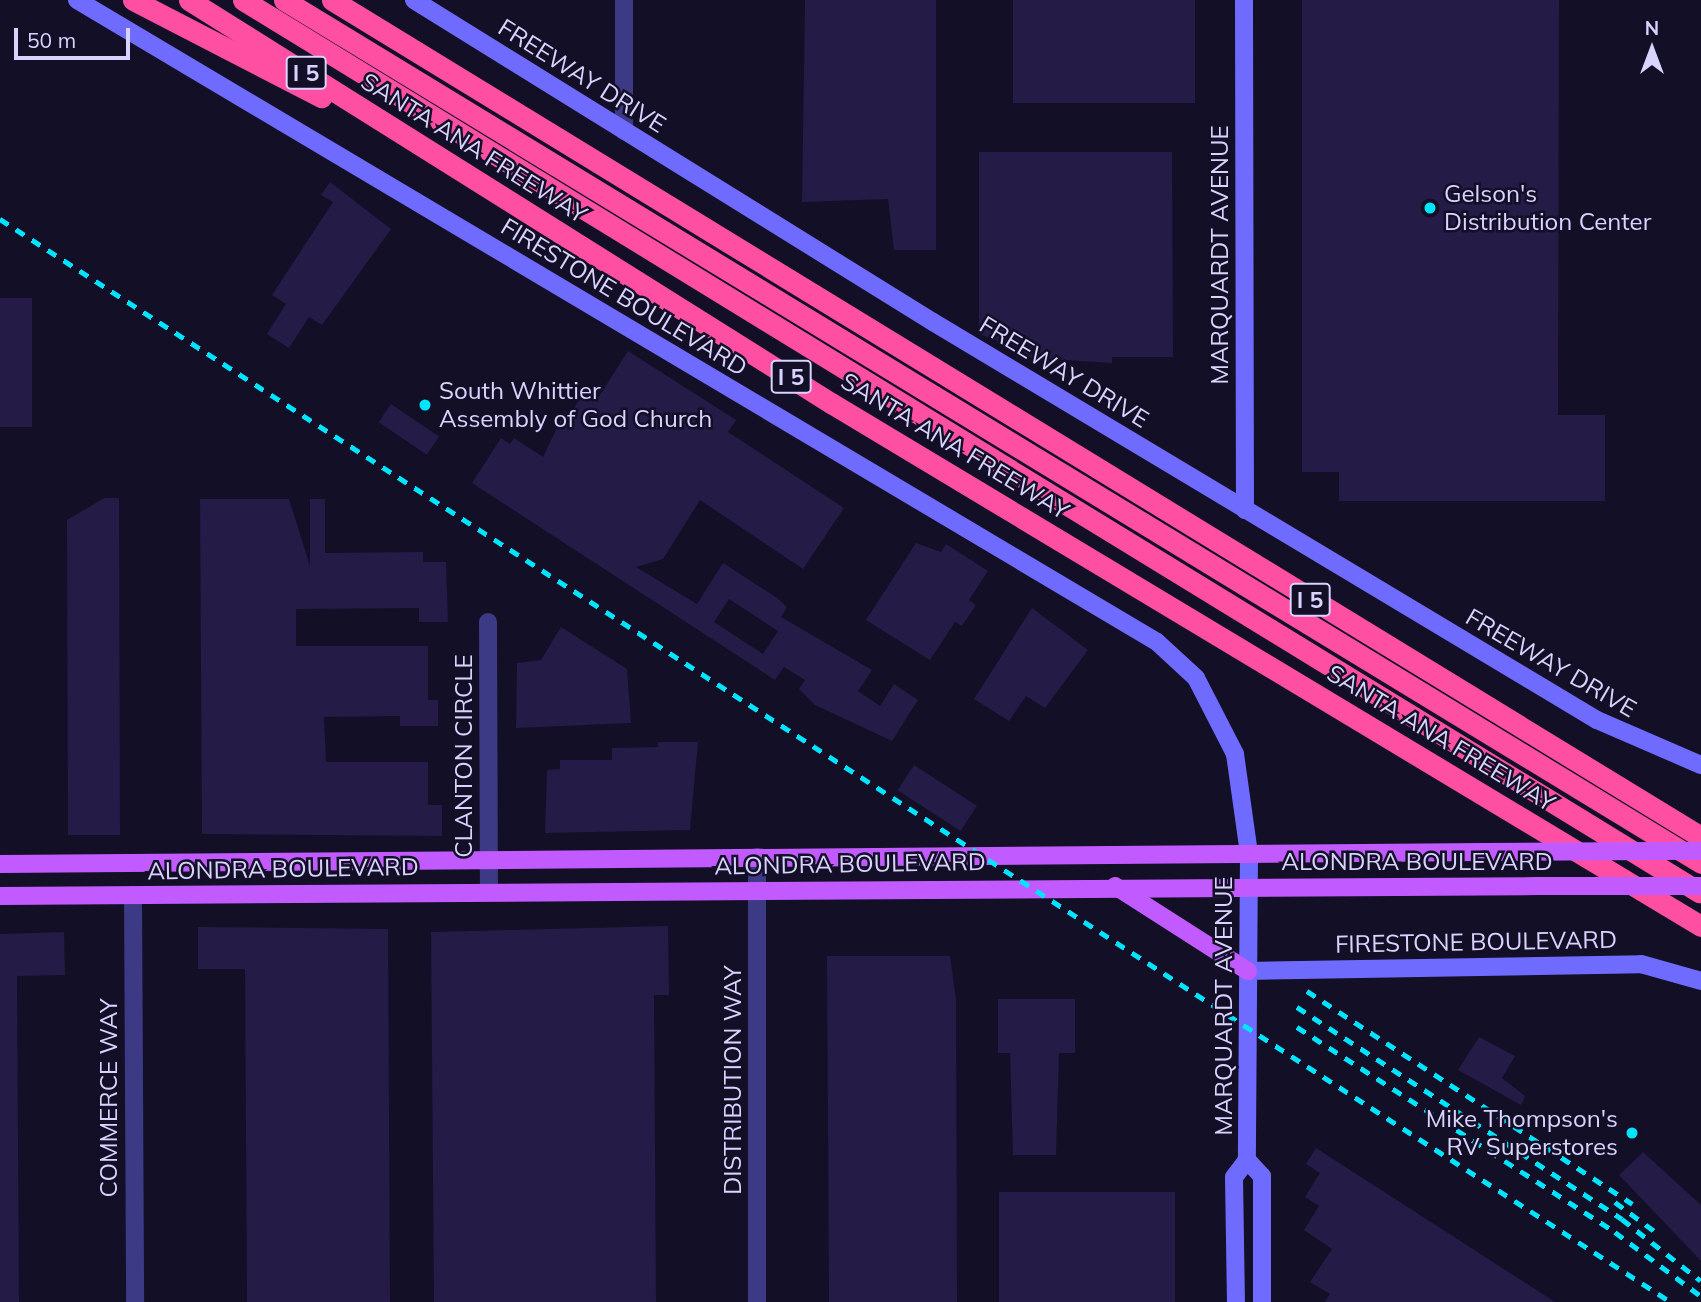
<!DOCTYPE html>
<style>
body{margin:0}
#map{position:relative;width:1701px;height:1302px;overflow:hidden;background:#130f26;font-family:Mulish,sans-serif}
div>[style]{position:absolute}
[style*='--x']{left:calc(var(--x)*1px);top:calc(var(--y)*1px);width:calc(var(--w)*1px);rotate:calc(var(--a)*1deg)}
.building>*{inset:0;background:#241b47;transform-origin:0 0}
.street>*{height:18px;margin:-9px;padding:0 9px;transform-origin:9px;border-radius:9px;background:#3d3a85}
.secondary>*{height:18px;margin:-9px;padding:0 9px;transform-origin:9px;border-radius:9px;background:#6f6bff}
.primary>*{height:18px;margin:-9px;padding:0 9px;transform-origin:9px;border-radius:9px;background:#c25bff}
.highway>*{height:21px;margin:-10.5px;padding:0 10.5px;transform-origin:10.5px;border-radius:10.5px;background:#ff4fa3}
.rail>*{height:4.5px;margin-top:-2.25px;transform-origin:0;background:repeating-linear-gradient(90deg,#00e5ff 0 10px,transparent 0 19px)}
.primary-bridge>*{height:18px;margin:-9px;padding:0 9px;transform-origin:9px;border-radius:9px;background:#c25bff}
.dots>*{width:19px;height:19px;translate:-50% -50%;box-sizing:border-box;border:4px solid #130f26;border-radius:50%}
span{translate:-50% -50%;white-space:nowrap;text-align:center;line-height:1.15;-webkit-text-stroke:5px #130f26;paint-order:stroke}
.shield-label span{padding:2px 5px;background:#130f26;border:2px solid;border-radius:5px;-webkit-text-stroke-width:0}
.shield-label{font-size:23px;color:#d9d4ff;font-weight:700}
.street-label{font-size:24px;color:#d9d4ff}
.poi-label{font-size:24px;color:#d9d4ff}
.left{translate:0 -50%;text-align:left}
.right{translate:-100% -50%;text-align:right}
.north{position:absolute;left:1617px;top:14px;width:70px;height:70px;-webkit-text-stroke:5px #130f26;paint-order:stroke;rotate:0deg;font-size:19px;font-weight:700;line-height:28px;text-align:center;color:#d9d4ff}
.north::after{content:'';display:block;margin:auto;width:24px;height:32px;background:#d9d4ff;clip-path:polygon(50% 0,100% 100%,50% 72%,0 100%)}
.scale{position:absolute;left:14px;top:28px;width:116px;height:32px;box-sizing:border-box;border:4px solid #d9d4ff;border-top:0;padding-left:9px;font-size:21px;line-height:24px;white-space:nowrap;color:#d9d4ff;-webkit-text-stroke:5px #130f26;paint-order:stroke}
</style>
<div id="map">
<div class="building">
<i style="clip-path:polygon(805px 0,936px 0,936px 250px,894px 250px,888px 199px,802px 202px)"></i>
<i style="left:1013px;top:0;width:182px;height:103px"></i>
<i style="clip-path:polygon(1302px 0,1559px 0,1558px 415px,1605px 415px,1605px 501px,1339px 501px,1339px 472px,1302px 472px)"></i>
<i style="clip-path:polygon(979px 152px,1172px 152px,1173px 357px,1112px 357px,1112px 363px,1017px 357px,1017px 348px,979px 334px)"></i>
<i style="clip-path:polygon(330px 182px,391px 229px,322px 325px,309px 317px,289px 348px,267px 334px,286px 304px,272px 295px,333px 202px,321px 195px)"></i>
<i style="left:0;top:298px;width:32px;height:129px"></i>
<i style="clip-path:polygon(evenodd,628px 351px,736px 420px,728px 432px,844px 508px,803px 569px,700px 500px,663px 559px,636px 567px,697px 604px,723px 563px,777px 598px,787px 607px,781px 617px,872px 670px,858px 691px,880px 706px,894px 684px,918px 700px,892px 741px,815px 705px,799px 689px,805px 680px,784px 667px,775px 680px,472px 483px,501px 438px,510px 444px,514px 438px,543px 457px,565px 411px,570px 414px,585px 391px,598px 398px,628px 351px,729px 599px,778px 631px,763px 654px,714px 622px,729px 599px)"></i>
<i style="left:391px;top:404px;width:58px;height:22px;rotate:34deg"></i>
<i style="clip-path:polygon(104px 498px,119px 498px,120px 835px,68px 835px,67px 520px)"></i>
<i style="clip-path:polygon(200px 499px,289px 499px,310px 566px,310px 499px,325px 499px,325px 553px,423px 552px,423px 562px,446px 562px,448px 622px,419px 622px,419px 608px,296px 609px,296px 646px,428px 646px,428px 700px,438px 700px,438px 726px,400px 726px,400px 716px,324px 717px,326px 762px,428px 762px,428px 805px,442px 805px,442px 836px,202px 834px)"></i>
<i style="clip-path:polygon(916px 543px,941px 552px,946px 544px,988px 571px,969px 600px,976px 605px,962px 626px,955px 622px,930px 660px,866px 620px)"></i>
<i style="clip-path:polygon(1032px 608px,1088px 650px,1045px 708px,1026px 696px,1009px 721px,974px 699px)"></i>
<i style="clip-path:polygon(561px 627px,627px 669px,631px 723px,516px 728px,517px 663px,541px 660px)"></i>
<i style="clip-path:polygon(658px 742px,698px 742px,690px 830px,545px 833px,547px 770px,560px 769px,560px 760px,612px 760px,612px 748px,658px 747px)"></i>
<i style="left:914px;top:765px;width:75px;height:30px;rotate:33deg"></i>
<i style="clip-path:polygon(668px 926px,669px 995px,654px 995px,656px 1302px,434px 1302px,431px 932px)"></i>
<i style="clip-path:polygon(198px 927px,388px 929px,390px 1302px,247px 1302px,245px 969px,198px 969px)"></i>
<i style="clip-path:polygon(64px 932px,65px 975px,17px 976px,19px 1302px,0 1302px,0 934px)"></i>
<i style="clip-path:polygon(827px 956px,950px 956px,956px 1000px,957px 1302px,829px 1302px)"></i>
<i style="clip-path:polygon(998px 999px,1075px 999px,1075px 1053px,1059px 1053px,1056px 1155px,1013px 1155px,1010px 1053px,998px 1053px)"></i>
<i style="clip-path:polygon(1479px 1037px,1515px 1056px,1502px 1078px,1525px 1096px,1521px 1105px,1458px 1070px)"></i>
<i style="clip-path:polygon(1316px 1148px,1555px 1302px,1325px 1302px,1330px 1294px,1310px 1282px,1332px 1249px,1304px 1230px,1319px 1206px,1305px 1197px,1320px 1173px,1306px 1164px)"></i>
<i style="clip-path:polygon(1643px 1152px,1701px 1205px,1701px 1261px,1619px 1175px)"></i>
<i style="left:1175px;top:1192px;width:110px;height:176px;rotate:90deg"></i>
</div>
<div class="street">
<i style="--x:624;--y:0;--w:131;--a:90"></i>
<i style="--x:488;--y:622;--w:269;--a:89.8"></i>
<i style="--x:757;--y:857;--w:445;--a:90"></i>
<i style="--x:133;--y:895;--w:407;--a:89.7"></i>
</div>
<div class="secondary">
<i style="--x:77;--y:0;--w:1256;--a:30.73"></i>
<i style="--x:1157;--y:642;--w:53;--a:42.7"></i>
<i style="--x:1196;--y:678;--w:85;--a:62.8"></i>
<i style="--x:1235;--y:754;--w:100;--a:82"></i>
<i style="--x:1249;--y:853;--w:307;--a:90.4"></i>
<i style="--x:1247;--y:1160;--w:21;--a:127"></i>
<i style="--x:1234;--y:1177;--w:125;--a:89.1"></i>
<i style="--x:414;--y:0;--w:611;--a:31.82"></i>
<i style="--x:933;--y:322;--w:774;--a:30.94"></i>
<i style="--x:1597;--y:720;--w:113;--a:23.4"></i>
<i style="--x:1244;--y:0;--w:510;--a:89.89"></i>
<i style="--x:1248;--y:971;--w:393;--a:-1"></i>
<i style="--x:1641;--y:964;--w:62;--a:15.8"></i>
<i style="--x:1247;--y:1160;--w:22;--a:47"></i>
<i style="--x:1262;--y:1176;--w:126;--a:90"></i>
</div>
<div class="primary">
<i style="--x:0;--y:864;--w:1485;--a:-0.46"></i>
<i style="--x:1115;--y:886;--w:158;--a:32.6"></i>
<i style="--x:0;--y:896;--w:1537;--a:-0.37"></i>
</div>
<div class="highway">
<i style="--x:133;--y:0;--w:212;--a:27.3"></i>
<i style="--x:189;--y:0;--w:758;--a:32.12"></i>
<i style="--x:831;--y:403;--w:1015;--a:31.01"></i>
<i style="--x:243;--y:0;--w:1708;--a:31.49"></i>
<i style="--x:284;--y:0;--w:1659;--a:31.34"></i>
<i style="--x:332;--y:0;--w:1605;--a:31.44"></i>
</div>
<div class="rail">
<i style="--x:0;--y:219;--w:1991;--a:32.95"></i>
<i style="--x:1307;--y:991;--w:389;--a:33.2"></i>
<i style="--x:1297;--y:1007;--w:388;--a:33.1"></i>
<i style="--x:1622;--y:1219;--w:100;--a:38.1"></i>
<i style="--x:1297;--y:1027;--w:378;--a:32.8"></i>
<i style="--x:1615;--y:1232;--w:107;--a:36.7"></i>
<i style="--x:1615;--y:1202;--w:52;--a:36.4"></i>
</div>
<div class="primary-bridge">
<i style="--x:1485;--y:852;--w:216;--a:-0.3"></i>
<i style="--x:1537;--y:886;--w:164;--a:0"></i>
</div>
<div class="dots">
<i style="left:1430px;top:208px;background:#00e5ff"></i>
<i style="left:425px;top:405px;background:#00e5ff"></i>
<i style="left:1632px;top:1133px;background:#00e5ff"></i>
</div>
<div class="shield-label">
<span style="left:306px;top:73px">I 5</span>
<span style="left:791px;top:377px">I 5</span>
<span style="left:1310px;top:600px">I 5</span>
</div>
<div class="street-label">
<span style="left:582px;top:76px;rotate:32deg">FREEWAY DRIVE</span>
<span style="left:474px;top:148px;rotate:32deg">SANTA ANA FREEWAY</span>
<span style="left:1220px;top:255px;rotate:-90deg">MARQUARDT AVENUE</span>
<span style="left:624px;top:297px;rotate:31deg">FIRESTONE BOULEVARD</span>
<span style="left:1064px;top:372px;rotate:31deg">FREEWAY DRIVE</span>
<span style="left:955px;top:446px;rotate:31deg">SANTA ANA FREEWAY</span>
<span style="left:1551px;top:663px;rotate:30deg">FREEWAY DRIVE</span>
<span style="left:1441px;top:738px;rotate:31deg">SANTA ANA FREEWAY</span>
<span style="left:464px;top:756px;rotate:-90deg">CLANTON CIRCLE</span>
<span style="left:1417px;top:862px">ALONDRA BOULEVARD</span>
<span style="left:850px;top:864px;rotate:-1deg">ALONDRA BOULEVARD</span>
<span style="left:283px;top:869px;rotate:-1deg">ALONDRA BOULEVARD</span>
<span style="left:1476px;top:942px;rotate:-1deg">FIRESTONE BOULEVARD</span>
<span style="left:1224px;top:1006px;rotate:-90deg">MARQUARDT AVENUE</span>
<span style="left:733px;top:1080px;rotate:-90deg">DISTRIBUTION WAY</span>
<span style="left:109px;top:1098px;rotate:-90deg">COMMERCE WAY</span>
</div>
<div class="poi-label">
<span class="left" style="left:1444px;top:208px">Gelson's<br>Distribution Center</span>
<span class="left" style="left:439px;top:405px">South Whittier<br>Assembly of God Church</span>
<span class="right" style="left:1618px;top:1133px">Mike Thompson's<br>RV Superstores</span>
</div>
<div class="north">N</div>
<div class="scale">50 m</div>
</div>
